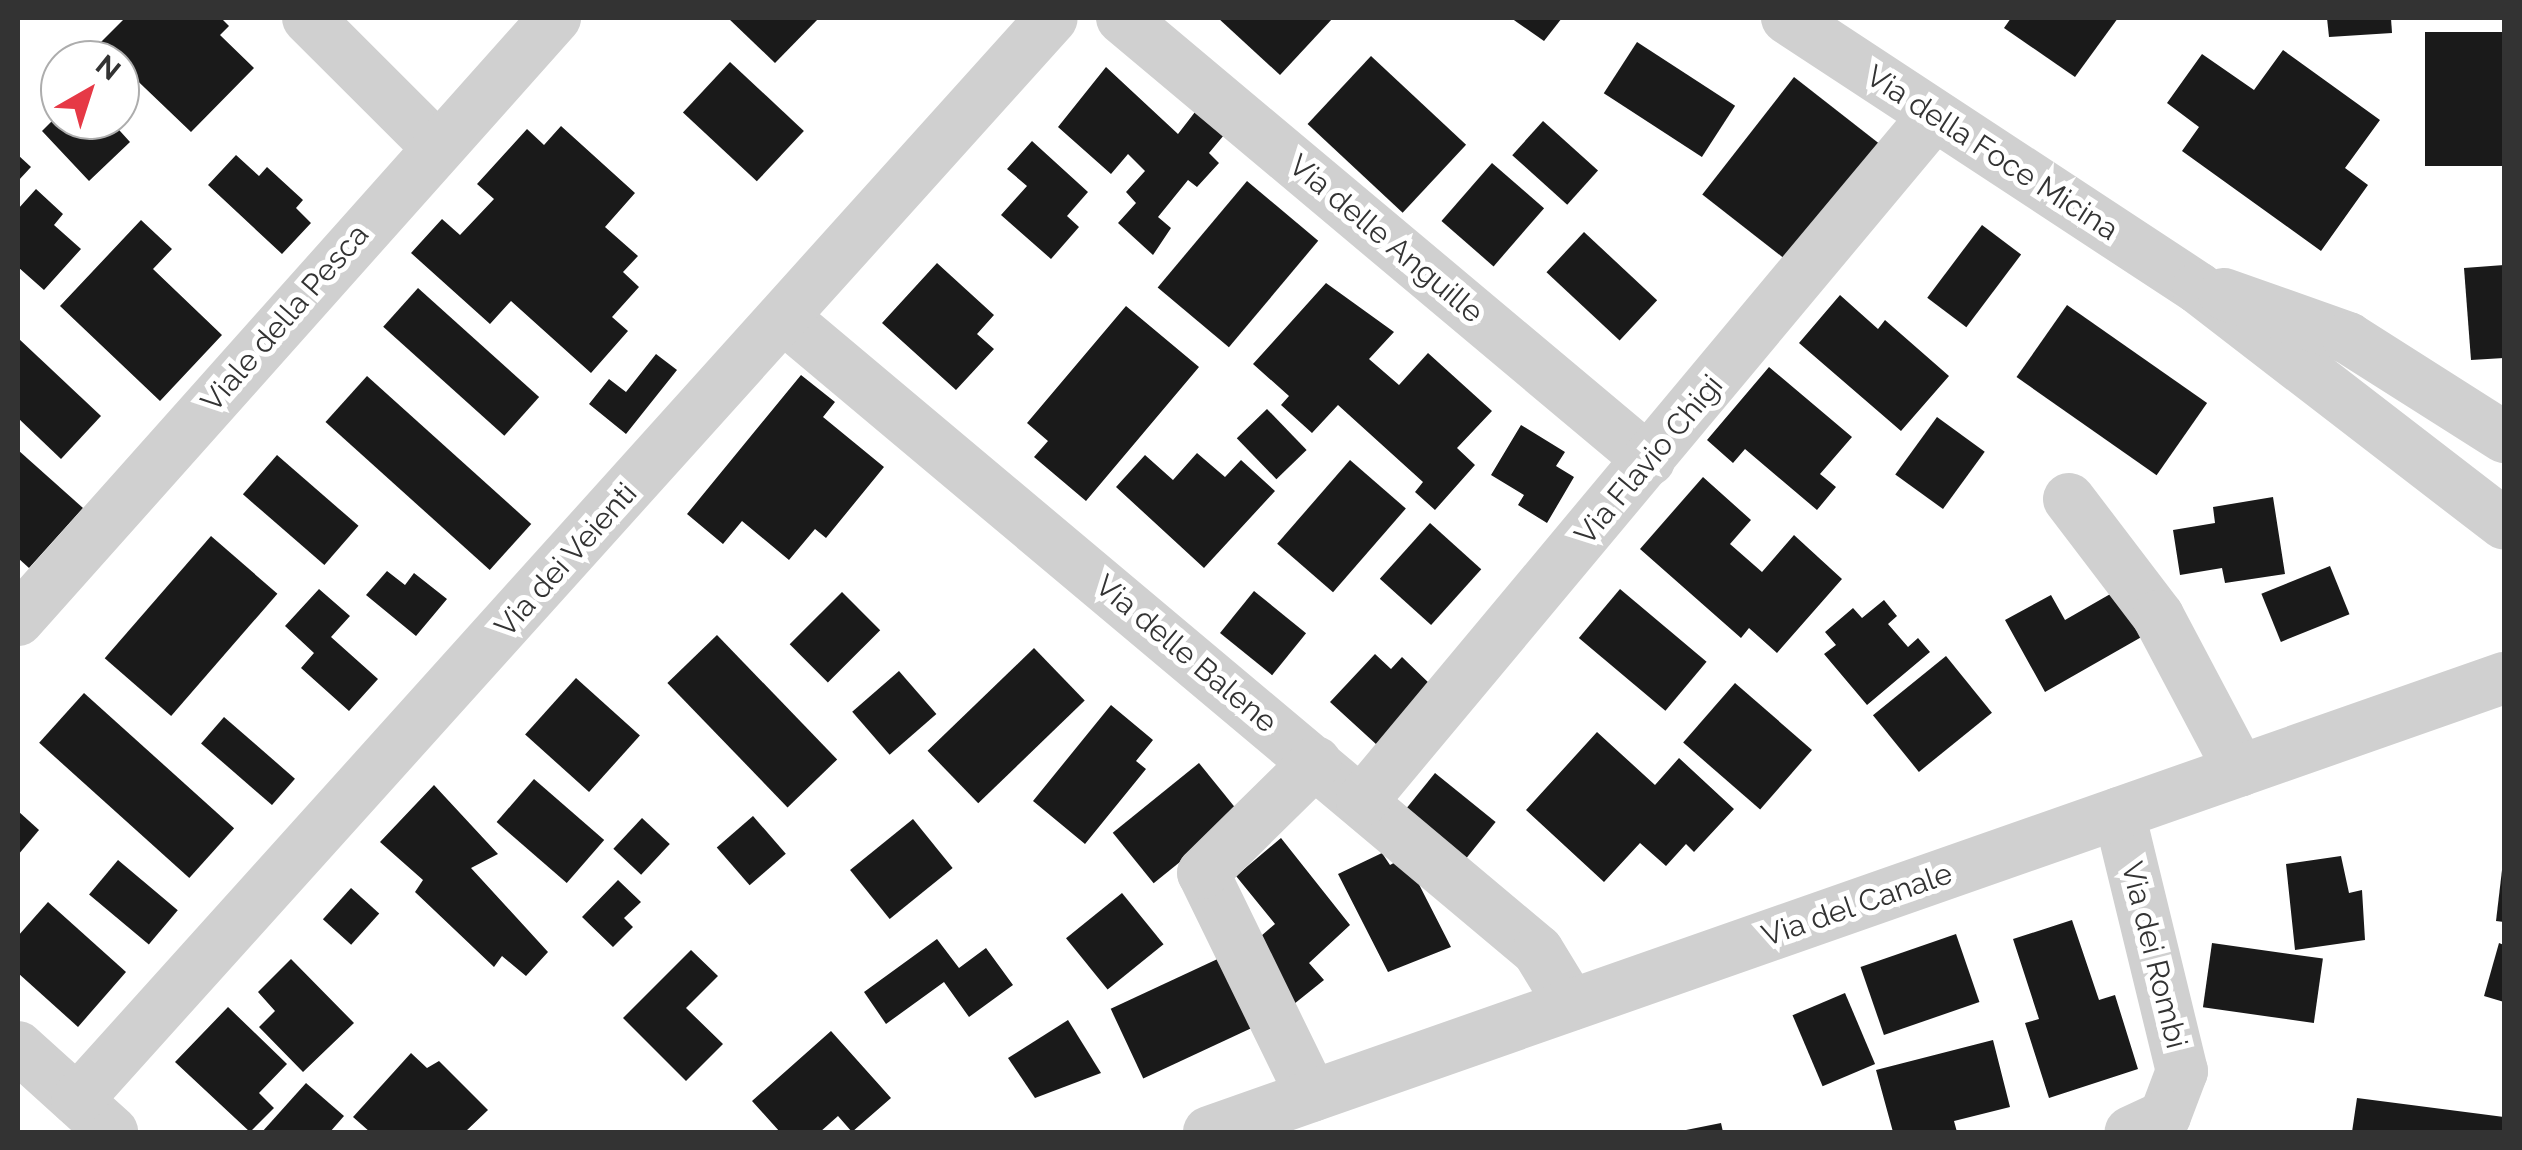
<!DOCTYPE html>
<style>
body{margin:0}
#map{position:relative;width:2522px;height:1150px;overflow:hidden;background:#fff;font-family:Raleway,sans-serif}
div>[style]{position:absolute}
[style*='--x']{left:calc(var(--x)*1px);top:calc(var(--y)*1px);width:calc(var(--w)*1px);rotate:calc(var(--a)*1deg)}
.building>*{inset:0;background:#1a1a1a;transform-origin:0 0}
.street>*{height:52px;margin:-26px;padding:0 26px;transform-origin:26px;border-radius:26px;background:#d0d0d0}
span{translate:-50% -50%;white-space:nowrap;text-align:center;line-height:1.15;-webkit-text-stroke:10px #fff;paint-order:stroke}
.street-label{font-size:30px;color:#333}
.frame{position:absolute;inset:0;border:20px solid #333;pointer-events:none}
.north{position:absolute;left:40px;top:40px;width:100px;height:100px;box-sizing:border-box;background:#fff;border:2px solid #adadad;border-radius:50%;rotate:39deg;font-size:28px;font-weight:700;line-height:40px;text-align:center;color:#333}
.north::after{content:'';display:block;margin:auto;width:35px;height:45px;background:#e63946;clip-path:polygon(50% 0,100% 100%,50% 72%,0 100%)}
</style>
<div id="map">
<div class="building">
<i style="clip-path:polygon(125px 18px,221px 18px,229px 26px,220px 35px,254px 68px,191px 132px,99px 44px)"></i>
<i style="clip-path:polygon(728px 18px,819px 18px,775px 63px)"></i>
<i style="clip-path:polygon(1218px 18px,1333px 18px,1280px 75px)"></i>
<i style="clip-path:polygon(1511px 18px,1562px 18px,1544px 41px)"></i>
<i style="clip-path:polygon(2011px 18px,2118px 18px,2075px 77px,2004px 28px)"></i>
<i style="clip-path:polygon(2327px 18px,2391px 18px,2392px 33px,2329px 37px)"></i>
<i style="left:2504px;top:32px;width:134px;height:79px;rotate:90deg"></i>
<i style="left:1637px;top:42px;width:117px;height:61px;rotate:33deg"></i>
<i style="clip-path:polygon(2283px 50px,2380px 120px,2345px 168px,2368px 185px,2321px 251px,2182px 151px,2199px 127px,2167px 103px,2202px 54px,2254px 90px)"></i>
<i style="left:1371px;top:56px;width:130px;height:93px;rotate:43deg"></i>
<i style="left:730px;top:62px;width:101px;height:69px;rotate:43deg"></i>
<i style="clip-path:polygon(1106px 67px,1178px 134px,1195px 112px,1224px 135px,1209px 153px,1219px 163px,1197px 187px,1188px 180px,1158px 217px,1171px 228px,1153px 255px,1118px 223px,1136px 203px,1126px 192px,1145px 171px,1128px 154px,1111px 174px,1058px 127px)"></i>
<i style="left:1794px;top:77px;width:110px;height:149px;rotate:38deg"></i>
<i style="clip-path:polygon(60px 113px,60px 120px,110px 120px,130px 142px,89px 181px,42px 131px)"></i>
<i style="left:1543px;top:121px;width:74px;height:46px;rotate:42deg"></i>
<i style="clip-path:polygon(561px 126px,635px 193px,605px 227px,638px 256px,623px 272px,639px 287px,612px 317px,628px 331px,591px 373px,511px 301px,490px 324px,411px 253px,442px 219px,460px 235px,494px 199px,477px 184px,527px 129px,544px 145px)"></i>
<i style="clip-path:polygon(1032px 141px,1088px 192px,1067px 216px,1079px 227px,1051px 259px,1001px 215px,1027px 186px,1007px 169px)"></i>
<i style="clip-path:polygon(18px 155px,31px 167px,18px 181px)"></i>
<i style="clip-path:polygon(236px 155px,259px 176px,267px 167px,303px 200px,296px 208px,311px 223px,282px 254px,208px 185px)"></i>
<i style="left:1492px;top:163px;width:69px;height:77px;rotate:41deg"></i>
<i style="left:1247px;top:181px;width:93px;height:139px;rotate:40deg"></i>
<i style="clip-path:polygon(36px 189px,63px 214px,54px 225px,81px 249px,44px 290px,18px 267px,18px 209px)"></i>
<i style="clip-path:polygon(141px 220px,172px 249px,153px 269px,222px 335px,160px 401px,60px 306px)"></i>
<i style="left:1982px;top:225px;width:49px;height:91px;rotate:37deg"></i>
<i style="left:1584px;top:232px;width:100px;height:55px;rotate:43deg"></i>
<i style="clip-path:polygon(937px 263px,994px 315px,977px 334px,994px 349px,956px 390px,882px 323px)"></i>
<i style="clip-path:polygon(2504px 265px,2504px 358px,2471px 360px,2464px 268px)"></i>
<i style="clip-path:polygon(1326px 283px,1394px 332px,1369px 359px,1399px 385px,1428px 353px,1492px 411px,1457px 448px,1475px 465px,1435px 510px,1415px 492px,1423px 482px,1338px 405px,1312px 433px,1281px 405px,1289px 396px,1253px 364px)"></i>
<i style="left:418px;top:288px;width:163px;height:52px;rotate:42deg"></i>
<i style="clip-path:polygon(1840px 295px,1878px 329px,1885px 320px,1949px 376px,1901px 431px,1799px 343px)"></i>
<i style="left:2067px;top:305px;width:171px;height:88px;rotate:35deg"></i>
<i style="clip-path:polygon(1126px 306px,1199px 367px,1086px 501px,1034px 457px,1048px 441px,1027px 423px)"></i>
<i style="clip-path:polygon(18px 338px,101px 416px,61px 459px,18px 418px)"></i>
<i style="clip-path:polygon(656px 354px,677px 370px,626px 434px,589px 404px,609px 379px,626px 392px)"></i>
<i style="clip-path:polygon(1769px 367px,1852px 437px,1820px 474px,1836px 487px,1817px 510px,1745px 449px,1733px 463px,1707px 440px)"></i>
<i style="clip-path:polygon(801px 375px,835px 402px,823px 417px,884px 467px,826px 538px,815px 529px,789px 560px,742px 521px,723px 544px,687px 514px)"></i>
<i style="left:367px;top:376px;width:221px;height:62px;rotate:42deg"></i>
<i style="left:1267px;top:409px;width:57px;height:42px;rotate:46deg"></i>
<i style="left:1937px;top:417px;width:59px;height:71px;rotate:36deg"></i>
<i style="clip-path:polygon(1521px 425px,1565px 452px,1556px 466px,1574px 477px,1547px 523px,1518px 505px,1524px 495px,1491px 475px)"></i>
<i style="clip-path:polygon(18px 450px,83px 508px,29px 568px,18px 558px)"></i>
<i style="clip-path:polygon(1197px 453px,1225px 477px,1241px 460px,1275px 491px,1204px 568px,1116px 487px,1145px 455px,1173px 480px)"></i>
<i style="left:277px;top:455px;width:108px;height:52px;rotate:41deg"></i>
<i style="left:1350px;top:460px;width:74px;height:111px;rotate:41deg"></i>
<i style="clip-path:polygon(1703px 477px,1751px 520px,1730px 544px,1762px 572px,1794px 535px,1842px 579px,1777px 653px,1749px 628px,1741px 638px,1640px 549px)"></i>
<i style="clip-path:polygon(2273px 497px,2285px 574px,2225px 583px,2222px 568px,2180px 575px,2173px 530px,2215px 523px,2213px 507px)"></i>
<i style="left:1430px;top:523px;width:69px;height:75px;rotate:42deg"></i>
<i style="left:211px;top:536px;width:88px;height:162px;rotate:41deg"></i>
<i style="left:2330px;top:566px;width:52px;height:74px;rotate:68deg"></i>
<i style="clip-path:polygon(387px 571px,405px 585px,414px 573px,447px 599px,416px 636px,366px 595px)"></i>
<i style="clip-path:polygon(319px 589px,350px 616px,331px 637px,378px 679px,349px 711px,301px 668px,314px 653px,285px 626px)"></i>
<i style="left:1620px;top:589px;width:113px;height:64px;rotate:40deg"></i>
<i style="clip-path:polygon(2119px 589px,2145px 635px,2045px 692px,2005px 620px,2051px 595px,2065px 620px)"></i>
<i style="left:1254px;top:591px;width:67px;height:54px;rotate:39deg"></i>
<i style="left:842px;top:592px;width:54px;height:74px;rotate:45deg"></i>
<i style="clip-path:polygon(1884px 600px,1897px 616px,1888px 624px,1908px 647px,1918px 638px,1930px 652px,1867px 705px,1824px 654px,1836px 645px,1825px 632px,1853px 608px,1862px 618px)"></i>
<i style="left:717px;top:635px;width:173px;height:69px;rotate:46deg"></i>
<i style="left:1034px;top:648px;width:73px;height:148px;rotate:46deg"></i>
<i style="clip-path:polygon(1375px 654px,1391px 669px,1402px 657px,1432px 686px,1377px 745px,1330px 702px)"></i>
<i style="left:1946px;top:656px;width:73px;height:94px;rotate:51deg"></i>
<i style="left:899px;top:671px;width:57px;height:62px;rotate:49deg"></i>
<i style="left:576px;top:678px;width:86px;height:76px;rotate:42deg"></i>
<i style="left:1735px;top:683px;width:102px;height:79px;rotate:41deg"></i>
<i style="left:84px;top:693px;width:202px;height:67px;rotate:42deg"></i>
<i style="clip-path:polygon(1111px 705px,1153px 740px,1136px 761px,1146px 769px,1085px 844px,1033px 801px)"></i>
<i style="left:224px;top:717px;width:94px;height:35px;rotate:41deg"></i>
<i style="clip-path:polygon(1597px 732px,1655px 785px,1679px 758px,1734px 809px,1694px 852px,1686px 844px,1666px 866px,1640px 843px,1604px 882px,1526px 810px)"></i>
<i style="left:1199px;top:763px;width:65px;height:111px;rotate:51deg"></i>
<i style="left:1435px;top:773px;width:78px;height:53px;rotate:39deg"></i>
<i style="left:534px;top:779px;width:93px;height:57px;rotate:41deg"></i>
<i style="clip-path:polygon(434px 785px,498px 854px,471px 868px,548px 952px,526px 976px,502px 956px,494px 967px,415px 892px,423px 880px,380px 842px)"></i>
<i style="clip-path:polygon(18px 811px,39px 830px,18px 855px)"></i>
<i style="left:753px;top:816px;width:50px;height:48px;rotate:49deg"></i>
<i style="left:642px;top:818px;width:38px;height:42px;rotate:43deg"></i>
<i style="left:913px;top:819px;width:63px;height:81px;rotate:51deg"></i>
<i style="clip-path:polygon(1281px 838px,1350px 925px,1309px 963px,1324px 980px,1294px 1004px,1253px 943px,1275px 924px,1236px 876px)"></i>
<i style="clip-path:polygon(1382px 853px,1390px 865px,1405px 857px,1451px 947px,1388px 972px,1338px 874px)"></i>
<i style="clip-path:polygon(2341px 856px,2349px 893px,2362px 890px,2365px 940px,2295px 950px,2286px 864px)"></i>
<i style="left:118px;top:860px;width:78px;height:45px;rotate:40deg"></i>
<i style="clip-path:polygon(2502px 870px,2504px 870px,2504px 922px,2496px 921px)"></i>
<i style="clip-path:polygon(618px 880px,641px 902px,624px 918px,633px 927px,613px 947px,582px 917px)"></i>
<i style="left:351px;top:888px;width:38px;height:42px;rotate:42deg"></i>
<i style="left:1122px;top:893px;width:66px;height:72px;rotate:51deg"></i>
<i style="clip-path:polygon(48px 902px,126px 972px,78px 1027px,18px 973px,18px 936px)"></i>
<i style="clip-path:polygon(2072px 920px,2099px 1000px,2115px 995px,2138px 1069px,2049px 1098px,2025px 1023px,2039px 1019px,2013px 939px)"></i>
<i style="left:1956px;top:934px;width:72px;height:101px;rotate:71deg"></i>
<i style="clip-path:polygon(937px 939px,959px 968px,986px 948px,1013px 985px,969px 1017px,944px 982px,886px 1024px,864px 992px)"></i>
<i style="left:2212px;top:943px;width:112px;height:65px;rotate:8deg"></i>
<i style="clip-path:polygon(2499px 943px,2504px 945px,2504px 1002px,2484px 996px)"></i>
<i style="clip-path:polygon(691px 950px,718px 976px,686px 1008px,723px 1044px,686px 1081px,623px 1018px)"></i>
<i style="left:1224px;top:956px;width:77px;height:125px;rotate:65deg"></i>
<i style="clip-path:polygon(291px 959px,354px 1023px,303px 1072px,259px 1027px,275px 1011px,258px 992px)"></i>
<i style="left:1845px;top:993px;width:77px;height:57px;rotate:67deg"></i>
<i style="clip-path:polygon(228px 1007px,287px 1064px,259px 1093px,274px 1108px,250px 1132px,175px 1062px)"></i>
<i style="clip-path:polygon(1068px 1020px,1101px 1073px,1035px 1098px,1008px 1058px)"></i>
<i style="clip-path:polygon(831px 1031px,891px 1098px,852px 1132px,838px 1116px,820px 1132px,780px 1132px,752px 1101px)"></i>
<i style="clip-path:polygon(1993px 1040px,2010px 1107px,1954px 1121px,1957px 1132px,1893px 1132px,1876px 1070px)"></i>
<i style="clip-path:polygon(411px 1053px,427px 1068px,439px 1061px,488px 1110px,465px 1132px,370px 1132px,353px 1117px)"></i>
<i style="clip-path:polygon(306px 1083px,344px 1116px,330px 1132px,262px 1132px)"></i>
<i style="clip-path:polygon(2357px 1098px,2504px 1117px,2504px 1132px,2352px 1132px)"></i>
<i style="clip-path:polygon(1721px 1123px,1723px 1132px,1682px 1132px,1681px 1131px)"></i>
</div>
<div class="street">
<i style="--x:308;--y:18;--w:181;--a:45"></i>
<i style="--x:1122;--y:18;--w:688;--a:39.99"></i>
<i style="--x:1787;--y:18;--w:492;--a:33.3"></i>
<i style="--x:2198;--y:288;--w:386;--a:37.6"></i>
<i style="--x:2224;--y:294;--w:132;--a:19.5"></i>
<i style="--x:2348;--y:338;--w:185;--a:32.4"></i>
<i style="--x:784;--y:318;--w:984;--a:40.01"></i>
<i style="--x:1538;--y:951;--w:63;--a:58.6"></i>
<i style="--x:2069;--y:499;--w:147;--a:52.7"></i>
<i style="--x:2158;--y:616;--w:175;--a:62.1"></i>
<i style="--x:18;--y:620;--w:807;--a:-48.27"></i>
<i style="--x:1362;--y:801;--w:892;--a:-50.14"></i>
<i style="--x:2119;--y:813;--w:266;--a:76.3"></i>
<i style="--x:2182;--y:1071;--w:48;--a:110.7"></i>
<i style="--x:2165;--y:1116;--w:38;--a:155"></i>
<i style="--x:18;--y:1047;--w:127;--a:42.1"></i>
<i style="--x:1312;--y:1096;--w:248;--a:-116"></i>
<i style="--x:1203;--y:873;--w:158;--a:-44.5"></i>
<i style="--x:77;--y:1100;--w:1456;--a:-47.98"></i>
<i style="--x:1209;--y:1132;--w:1372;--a:-19.32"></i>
</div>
<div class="street-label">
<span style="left:1992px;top:153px;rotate:33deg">Via della Foce Micina</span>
<span style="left:1386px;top:239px;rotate:40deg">Via delle Anguille</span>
<span style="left:285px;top:318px;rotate:-49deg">Viale della Pesca</span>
<span style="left:1649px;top:460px;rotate:-50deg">Via Flavio Chigi</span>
<span style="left:566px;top:560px;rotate:-48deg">Via dei Veienti</span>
<span style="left:1186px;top:654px;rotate:40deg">Via delle Balene</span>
<span style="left:1857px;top:905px;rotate:-19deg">Via del Canale</span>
<span style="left:2154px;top:955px;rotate:76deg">Via dei Rombi</span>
</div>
<div class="frame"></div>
<div class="north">N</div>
</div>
